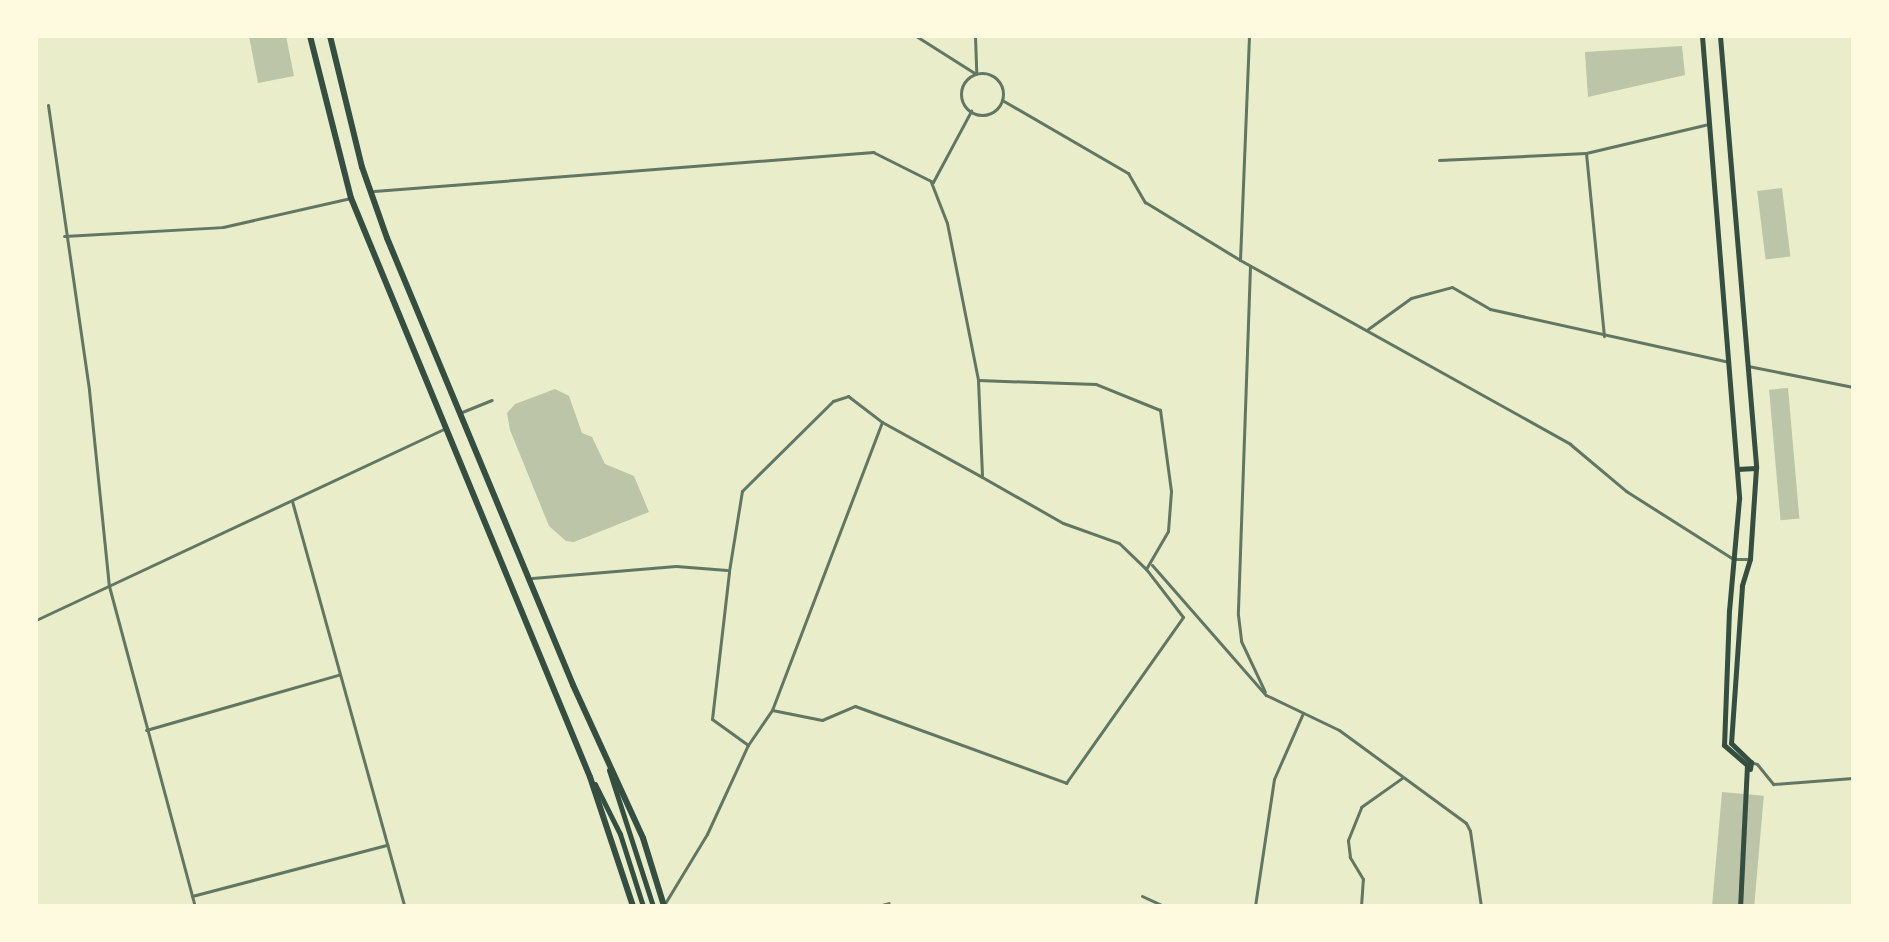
<!DOCTYPE html>
<style>
body{margin:0}
#map{position:relative;width:1889px;height:942px;overflow:hidden;background:#e9edc9;font-family:"Archivo Narrow",sans-serif}
div>[style]{position:absolute}
[style*='--x']{left:calc(var(--x)*1px);top:calc(var(--y)*1px);width:calc(var(--w)*1px);rotate:calc(var(--a)*1deg)}
.building>*{inset:0;background:#bcc5a7;transform-origin:0 0}
.minor>*{height:3px;margin:-1.5px;padding:0 1.5px;transform-origin:1.5px;border-radius:1.5px;background:#617663}
.minor>.ring{margin:-1.5px;padding:0;box-sizing:content-box;background:none;border:3px solid #617663;border-radius:50%}
.secondary>*{height:5px;margin:-2.5px;padding:0 2.5px;transform-origin:2.5px;border-radius:2.5px;background:#344e41}
.primary>*{height:5px;margin:-2.5px;padding:0 2.5px;transform-origin:2.5px;border-radius:2.5px;background:#344e41}
.trunk>*{height:6px;margin:-3px;padding:0 3px;transform-origin:3px;border-radius:3px;background:#344e41}
span{translate:-50% -50%;white-space:nowrap;text-align:center;line-height:1.15;-webkit-text-stroke:7px #fefae0;paint-order:stroke}
.frame{position:absolute;inset:0;border:38px solid #fefae0;pointer-events:none}
</style>
<div id="map">
<div class="building">
<i style="clip-path:polygon(249px 36px,286px 36px,294px 76px,258px 83px)"></i>
<i style="clip-path:polygon(1682px 46px,1685px 75px,1588px 97px,1585px 52px)"></i>
<i style="left:1782px;top:188px;width:69px;height:25px;rotate:83deg"></i>
<i style="left:1788px;top:388px;width:131px;height:19px;rotate:85deg"></i>
<i style="clip-path:polygon(555px 389px,569px 396px,582px 433px,592px 437px,605px 464px,634px 476px,649px 512px,574px 542px,566px 541px,549px 526px,510px 430px,507px 413px,515px 404px)"></i>
<i style="left:1722px;top:792px;width:42px;height:114px;rotate:5deg"></i>
</div>
<div class="minor">
<i style="--x:916;--y:36;--w:71;--a:32.3"></i>
<i style="--x:975;--y:36;--w:36;--a:88"></i>
<i class="ring" style="left:961px;top:73px;width:39px;height:39px"></i>
<i style="--x:1002;--y:100;--w:146;--a:30.1"></i>
<i style="--x:1128;--y:173;--w:34;--a:60"></i>
<i style="--x:1145;--y:202;--w:111;--a:31.4"></i>
<i style="--x:1240;--y:260;--w:378;--a:29.1"></i>
<i style="--x:1570;--y:444;--w:73;--a:40"></i>
<i style="--x:1626;--y:491;--w:127;--a:32.4"></i>
<i style="--x:1733;--y:559;--w:15;--a:0"></i>
<i style="--x:48;--y:105;--w:288;--a:81.8"></i>
<i style="--x:89;--y:390;--w:197;--a:84.2"></i>
<i style="--x:109;--y:586;--w:331;--a:75"></i>
<i style="--x:1586;--y:153;--w:184;--a:84.4"></i>
<i style="--x:1439;--y:160;--w:147;--a:-2.7"></i>
<i style="--x:1586;--y:153;--w:126;--a:-13.3"></i>
<i style="--x:931;--y:182;--w:44;--a:68.7"></i>
<i style="--x:947;--y:223;--w:160;--a:78.8"></i>
<i style="--x:978;--y:380;--w:97;--a:87.6"></i>
<i style="--x:982;--y:477;--w:93;--a:29.6"></i>
<i style="--x:1063;--y:523;--w:59;--a:19.7"></i>
<i style="--x:1119;--y:543;--w:37;--a:44"></i>
<i style="--x:374;--y:191;--w:501;--a:-4.47"></i>
<i style="--x:873;--y:152;--w:67;--a:26.6"></i>
<i style="--x:933;--y:182;--w:81;--a:-61.8"></i>
<i style="--x:64;--y:236;--w:159;--a:-3.2"></i>
<i style="--x:223;--y:227;--w:131;--a:-12.8"></i>
<i style="--x:1240;--y:260;--w:224;--a:-87.7"></i>
<i style="--x:1250;--y:266;--w:349;--a:92"></i>
<i style="--x:1238;--y:615;--w:26;--a:83"></i>
<i style="--x:1241;--y:641;--w:56;--a:64.8"></i>
<i style="--x:1368;--y:329;--w:53;--a:-35.8"></i>
<i style="--x:1411;--y:298;--w:42;--a:-15"></i>
<i style="--x:1452;--y:287;--w:44;--a:30.1"></i>
<i style="--x:1490;--y:309;--w:245;--a:12.5"></i>
<i style="--x:1748;--y:366;--w:107;--a:11.3"></i>
<i style="--x:462;--y:412;--w:32;--a:-22"></i>
<i style="--x:292;--y:501;--w:420;--a:74.5"></i>
<i style="--x:1152;--y:565;--w:173;--a:48.8"></i>
<i style="--x:1266;--y:695;--w:81;--a:25.6"></i>
<i style="--x:1339;--y:730;--w:157;--a:36.2"></i>
<i style="--x:1466;--y:823;--w:9;--a:63"></i>
<i style="--x:1470;--y:831;--w:76;--a:81.7"></i>
<i style="--x:532;--y:578;--w:144;--a:-4.8"></i>
<i style="--x:676;--y:566;--w:51;--a:4.5"></i>
<i style="--x:36;--y:620;--w:452;--a:-25.1"></i>
<i style="--x:772;--y:710;--w:51;--a:11.3"></i>
<i style="--x:822;--y:720;--w:36;--a:-23"></i>
<i style="--x:855;--y:706;--w:225;--a:20"></i>
<i style="--x:1066;--y:783;--w:203;--a:-54.8"></i>
<i style="--x:1183;--y:617;--w:61;--a:-127.6"></i>
<i style="--x:1146;--y:569;--w:44;--a:-59.9"></i>
<i style="--x:1168;--y:531;--w:40;--a:-85.7"></i>
<i style="--x:1171;--y:491;--w:82;--a:-97.7"></i>
<i style="--x:1160;--y:410;--w:69;--a:-157.9"></i>
<i style="--x:1096;--y:384;--w:118;--a:-178.1"></i>
<i style="--x:146;--y:730;--w:200;--a:-16"></i>
<i style="--x:748;--y:745;--w:44;--a:-144.2"></i>
<i style="--x:712;--y:719;--w:149;--a:-83.4"></i>
<i style="--x:729;--y:571;--w:81;--a:-80.8"></i>
<i style="--x:742;--y:491;--w:128;--a:-44.7"></i>
<i style="--x:833;--y:401;--w:16;--a:-18"></i>
<i style="--x:848;--y:396;--w:43;--a:37.4"></i>
<i style="--x:882;--y:422;--w:114;--a:28.8"></i>
<i style="--x:1750;--y:762;--w:7;--a:16"></i>
<i style="--x:1757;--y:764;--w:26;--a:51"></i>
<i style="--x:1773;--y:784;--w:80;--a:-4.3"></i>
<i style="--x:192;--y:896;--w:202;--a:-14.7"></i>
<i style="--x:1142;--y:896;--w:23;--a:25"></i>
<i style="--x:664;--y:905;--w:83;--a:-58.8"></i>
<i style="--x:707;--y:834;--w:98;--a:-65.3"></i>
<i style="--x:748;--y:745;--w:42;--a:-55.6"></i>
<i style="--x:772;--y:710;--w:308;--a:-69.1"></i>
<i style="--x:878;--y:906;--w:11;--a:-15"></i>
<i style="--x:1255;--y:906;--w:128;--a:-81.5"></i>
<i style="--x:1274;--y:779;--w:72;--a:-66.3"></i>
<i style="--x:1361;--y:906;--w:27;--a:-86"></i>
<i style="--x:1363;--y:879;--w:26;--a:-121"></i>
<i style="--x:1350;--y:857;--w:17;--a:-97"></i>
<i style="--x:1348;--y:840;--w:35;--a:-68"></i>
<i style="--x:1361;--y:807;--w:50;--a:-35.3"></i>
</div>
<div class="secondary">
<i style="--x:1702;--y:36;--w:464;--a:85.4"></i>
<i style="--x:1739;--y:499;--w:111;--a:95.1"></i>
<i style="--x:1729;--y:610;--w:135;--a:92.1"></i>
<i style="--x:1724;--y:745;--w:30;--a:41"></i>
<i style="--x:1747;--y:765;--w:141;--a:92.8"></i>
<i style="--x:1720;--y:36;--w:433;--a:85.2"></i>
<i style="--x:1756;--y:468;--w:91;--a:93.8"></i>
<i style="--x:1750;--y:559;--w:28;--a:107"></i>
<i style="--x:1742;--y:586;--w:157;--a:94"></i>
<i style="--x:1731;--y:743;--w:28;--a:44"></i>
<i style="--x:1751;--y:762;--w:7;--a:98"></i>
<i style="--x:1737;--y:469;--w:19;--a:-3"></i>
</div>
<div class="primary">
<i style="--x:609;--y:770;--w:143;--a:72.1"></i>
<i style="--x:595;--y:784;--w:56;--a:63.4"></i>
<i style="--x:620;--y:834;--w:76;--a:72.3"></i>
</div>
<div class="trunk">
<i style="--x:310;--y:36;--w:167;--a:75.8"></i>
<i style="--x:351;--y:198;--w:626;--a:67.57"></i>
<i style="--x:590;--y:777;--w:136;--a:71.6"></i>
<i style="--x:330;--y:36;--w:135;--a:76.3"></i>
<i style="--x:362;--y:167;--w:75;--a:70.6"></i>
<i style="--x:387;--y:238;--w:484;--a:67.4"></i>
<i style="--x:573;--y:685;--w:168;--a:65.4"></i>
<i style="--x:643;--y:838;--w:71;--a:72.8"></i>
</div>
<div class="frame"></div>
</div>
